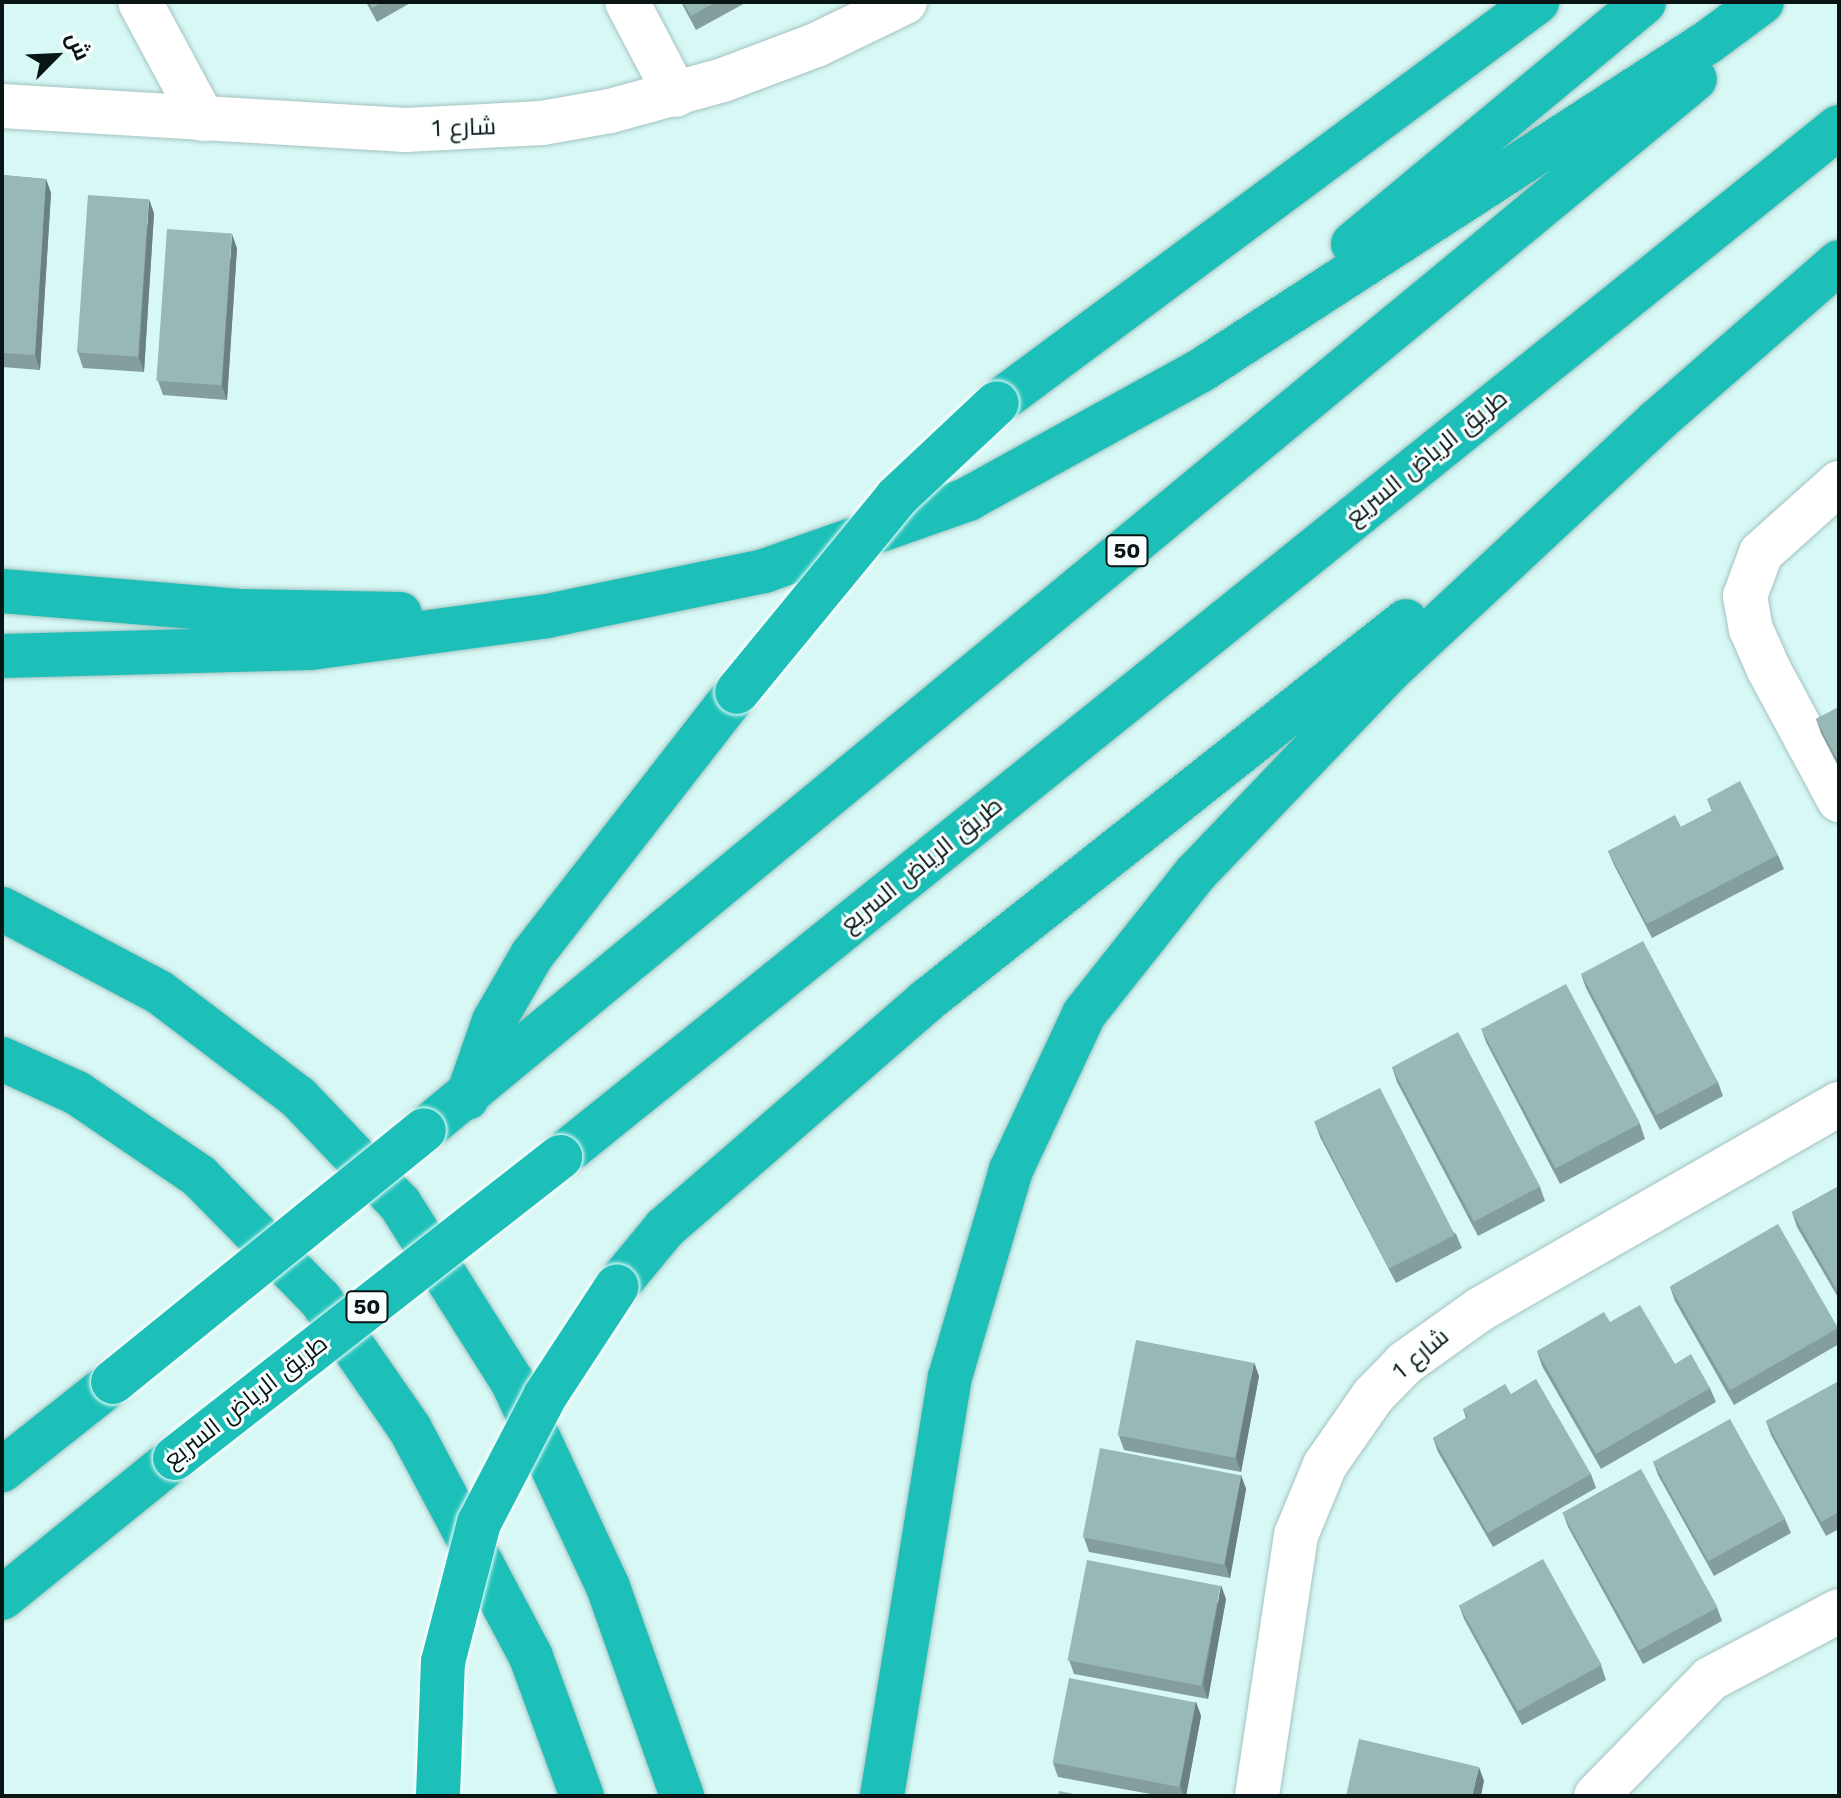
<!DOCTYPE html>
<meta charset="utf-8">
<style>
body{margin:0}
#map{position:relative;width:1841px;height:1798px;overflow:hidden;background:#d7f8f5;font-family:"Work Sans",Cairo,sans-serif}
div>[style]{position:absolute}
[style*='--x']{left:calc(var(--x)*1px);top:calc(var(--y)*1px);width:calc(var(--w)*1px);rotate:calc(var(--a)*1deg)}
.roads{filter:drop-shadow(0 0 2px #a3c3c0) drop-shadow(0 0 2px #a3c3c0)}
.minor>*{height:44px;margin:-22px;padding:0 22px;transform-origin:22px;border-radius:22px;background:#fff}
.highway>*{height:44px;margin:-22px;padding:0 22px;transform-origin:22px;border-radius:22px;background:#1cc0b8}
.bridges{filter:drop-shadow(0 0 2px #fff) drop-shadow(0 0 2px #fff)}
.highway-bridge>*{height:44px;margin:-22px;padding:0 22px;transform-origin:22px;border-radius:22px;background:#1cc0b8}
.wall>*{inset:0;background:#839e9c}
.shaded-wall>*{inset:0;background:#6a817f}
.building>*{inset:0;background:#98b8b5;transform-origin:0 0}
span{translate:-50% -50%;white-space:nowrap;text-align:center;line-height:1.15;-webkit-text-stroke:6px #f8fffe;paint-order:stroke}
.shield-label span{padding:2px 6px;background:#f8fffe;border:2px solid;border-radius:6px;-webkit-text-stroke-width:0}
.shield-label{font-size:22px;color:#091514;font-weight:700}
.street-label{font-size:24px;color:#091514}
.frame{position:absolute;inset:0;border:4px solid #091514;pointer-events:none}
.north{position:absolute;left:16px;top:16px;width:80px;height:80px;-webkit-text-stroke:6px #f8fffe;paint-order:stroke;rotate:66deg;font-size:22px;font-weight:700;line-height:32px;text-align:center;color:#091514}
.north::after{content:'';display:block;margin:auto;width:28px;height:36px;background:#091514;clip-path:polygon(50% 0,100% 100%,50% 72%,0 100%)}
</style>
<div id="map">
<div class="roads">
<div class="minor">
<i style="--x:140;--y:2;--w:133;--a:61.7"></i>
<i style="--x:627;--y:2;--w:105;--a:62.2"></i>
<i style="--x:2;--y:106;--w:404;--a:3.4"></i>
<i style="--x:405;--y:130;--w:137;--a:-2.9"></i>
<i style="--x:542;--y:123;--w:69;--a:-10"></i>
<i style="--x:610;--y:111;--w:117;--a:-15.3"></i>
<i style="--x:723;--y:80;--w:99;--a:-20.6"></i>
<i style="--x:816;--y:45;--w:99;--a:-25.8"></i>
<i style="--x:1839;--y:483;--w:105;--a:138.1"></i>
<i style="--x:1761;--y:553;--w:46;--a:110.4"></i>
<i style="--x:1745;--y:596;--w:34;--a:80"></i>
<i style="--x:1751;--y:629;--w:43;--a:66.4"></i>
<i style="--x:1768;--y:668;--w:150;--a:61.7"></i>
<i style="--x:1257;--y:1796;--w:264;--a:-81.5"></i>
<i style="--x:1296;--y:1535;--w:76;--a:-67.5"></i>
<i style="--x:1325;--y:1465;--w:84;--a:-55.2"></i>
<i style="--x:1373;--y:1396;--w:46;--a:-45.9"></i>
<i style="--x:1405;--y:1363;--w:91;--a:-35.6"></i>
<i style="--x:1479;--y:1310;--w:415;--a:-29.8"></i>
<i style="--x:1596;--y:1796;--w:163;--a:-45.7"></i>
<i style="--x:1710;--y:1679;--w:146;--a:-27.8"></i>
</div>
<div class="highway">
<i style="--x:1353;--y:244;--w:378;--a:-39.7"></i>
<i style="--x:997;--y:403;--w:673;--a:-36.6"></i>
<i style="--x:2;--y:591;--w:241;--a:4.8"></i>
<i style="--x:242;--y:611;--w:158;--a:1.1"></i>
<i style="--x:2;--y:656;--w:309;--a:-1.5"></i>
<i style="--x:311;--y:648;--w:238;--a:-7.7"></i>
<i style="--x:547;--y:616;--w:222;--a:-11.7"></i>
<i style="--x:764;--y:571;--w:216;--a:-19.4"></i>
<i style="--x:968;--y:499;--w:265;--a:-28.9"></i>
<i style="--x:1200;--y:371;--w:605;--a:-32.93"></i>
<i style="--x:1708;--y:42;--w:67;--a:-36.5"></i>
<i style="--x:2;--y:909;--w:178;--a:27.9"></i>
<i style="--x:159;--y:992;--w:174;--a:37.1"></i>
<i style="--x:298;--y:1097;--w:148;--a:46.4"></i>
<i style="--x:400;--y:1204;--w:209;--a:57.7"></i>
<i style="--x:512;--y:1381;--w:227;--a:65"></i>
<i style="--x:608;--y:1587;--w:222;--a:70.5"></i>
<i style="--x:2;--y:1059;--w:82;--a:24.4"></i>
<i style="--x:77;--y:1093;--w:148;--a:34.2"></i>
<i style="--x:199;--y:1176;--w:173;--a:45.5"></i>
<i style="--x:320;--y:1299;--w:158;--a:55.3"></i>
<i style="--x:410;--y:1429;--w:258;--a:62"></i>
<i style="--x:531;--y:1657;--w:148;--a:69.9"></i>
<i style="--x:467;--y:1098;--w:82;--a:-70.7"></i>
<i style="--x:494;--y:1021;--w:76;--a:-60.1"></i>
<i style="--x:532;--y:955;--w:333;--a:-52.1"></i>
<i style="--x:424;--y:1130;--w:1649;--a:-39.59"></i>
<i style="--x:560;--y:1157;--w:1642;--a:-38.85"></i>
<i style="--x:617;--y:1286;--w:75;--a:-50.4"></i>
<i style="--x:665;--y:1228;--w:346;--a:-41"></i>
<i style="--x:926;--y:1001;--w:612;--a:-38.37"></i>
<i style="--x:2;--y:1470;--w:142;--a:-38.4"></i>
<i style="--x:2;--y:1598;--w:223;--a:-39"></i>
<i style="--x:882;--y:1796;--w:424;--a:-80.8"></i>
<i style="--x:950;--y:1377;--w:216;--a:-73.6"></i>
<i style="--x:1011;--y:1170;--w:172;--a:-64.9"></i>
<i style="--x:1084;--y:1014;--w:179;--a:-51.6"></i>
<i style="--x:1195;--y:874;--w:281;--a:-46.3"></i>
<i style="--x:1389;--y:671;--w:367;--a:-43"></i>
<i style="--x:1657;--y:421;--w:242;--a:-41.1"></i>
</div>
</div>
<div class="bridges">
<div class="highway-bridge">
<i style="--x:737;--y:692;--w:252;--a:-50.6"></i>
<i style="--x:897;--y:497;--w:137;--a:-43.2"></i>
<i style="--x:113;--y:1382;--w:400;--a:-39"></i>
<i style="--x:175;--y:1458;--w:489;--a:-38"></i>
<i style="--x:438;--y:1796;--w:134;--a:-87.9"></i>
<i style="--x:443;--y:1662;--w:144;--a:-75.5"></i>
<i style="--x:479;--y:1523;--w:143;--a:-62.5"></i>
<i style="--x:545;--y:1396;--w:131;--a:-56.8"></i>
</div>
</div>
<div class="wall">
<i style="clip-path:polygon(366px 2px,412px 2px,377px 22px)"></i>
<i style="clip-path:polygon(681px 2px,747px 2px,696px 30px)"></i>
<i style="clip-path:polygon(2px 175px,46px 179px,51px 193px,40px 370px,2px 367px)"></i>
<i style="clip-path:polygon(154px 213px,144px 372px,83px 368px,78px 353px)"></i>
<i style="clip-path:polygon(237px 248px,227px 400px,163px 395px,158px 381px)"></i>
<i style="clip-path:polygon(1839px 707px,1839px 768px,1821px 733px,1816px 719px)"></i>
<i style="clip-path:polygon(1707px 799px,1778px 855px,1784px 869px,1652px 938px,1614px 865px,1608px 851px,1681px 827px,1712px 811px)"></i>
<i style="clip-path:polygon(1581px 974px,1718px 1082px,1723px 1096px,1660px 1130px,1586px 988px)"></i>
<i style="clip-path:polygon(1481px 1028px,1640px 1124px,1645px 1139px,1560px 1184px,1486px 1042px)"></i>
<i style="clip-path:polygon(1392px 1067px,1540px 1187px,1545px 1201px,1478px 1236px,1397px 1082px)"></i>
<i style="clip-path:polygon(1315px 1123px,1456px 1234px,1462px 1248px,1396px 1283px,1320px 1137px)"></i>
<i style="clip-path:polygon(1839px 1186px,1839px 1299px,1797px 1227px,1792px 1212px)"></i>
<i style="clip-path:polygon(1670px 1287px,1837px 1328px,1839px 1332px,1839px 1344px,1734px 1405px,1675px 1301px)"></i>
<i style="clip-path:polygon(1610px 1322px,1710px 1388px,1716px 1402px,1601px 1469px,1542px 1366px,1537px 1351px)"></i>
<i style="clip-path:polygon(1259px 1376px,1241px 1472px,1124px 1450px,1119px 1436px)"></i>
<i style="clip-path:polygon(1839px 1386px,1839px 1529px,1826px 1536px,1771px 1435px,1766px 1421px)"></i>
<i style="clip-path:polygon(1511px 1394px,1591px 1474px,1596px 1488px,1493px 1547px,1438px 1452px,1433px 1438px,1466px 1418px,1463px 1409px)"></i>
<i style="clip-path:polygon(1653px 1461px,1785px 1519px,1791px 1533px,1714px 1576px,1658px 1475px)"></i>
<i style="clip-path:polygon(1241px 1475px,1246px 1489px,1230px 1578px,1089px 1552px,1084px 1538px)"></i>
<i style="clip-path:polygon(1563px 1513px,1717px 1607px,1722px 1621px,1643px 1664px,1568px 1527px)"></i>
<i style="clip-path:polygon(1226px 1599px,1208px 1699px,1074px 1674px,1069px 1660px)"></i>
<i style="clip-path:polygon(1459px 1605px,1601px 1665px,1606px 1680px,1522px 1725px,1464px 1619px)"></i>
<i style="clip-path:polygon(1196px 1702px,1201px 1716px,1186px 1796px,1161px 1796px,1058px 1777px,1053px 1763px)"></i>
</div>
<div class="shaded-wall">
<i style="clip-path:polygon(46px 179px,51px 193px,40px 370px,35px 355px)"></i>
<i style="clip-path:polygon(149px 199px,154px 213px,144px 372px,139px 358px)"></i>
<i style="clip-path:polygon(232px 234px,237px 248px,227px 400px,222px 386px)"></i>
<i style="clip-path:polygon(1254px 1362px,1259px 1376px,1241px 1472px,1236px 1458px)"></i>
<i style="clip-path:polygon(1241px 1475px,1246px 1489px,1230px 1578px,1225px 1564px)"></i>
<i style="clip-path:polygon(1221px 1585px,1226px 1599px,1208px 1699px,1203px 1685px)"></i>
<i style="clip-path:polygon(1196px 1702px,1201px 1716px,1186px 1796px,1184px 1796px,1180px 1786px)"></i>
<i style="clip-path:polygon(1479px 1767px,1484px 1781px,1481px 1796px,1472px 1796px)"></i>
</div>
<div class="building">
<i style="clip-path:polygon(369px 2px,382px 2px,372px 8px)"></i>
<i style="clip-path:polygon(683px 2px,716px 2px,691px 16px)"></i>
<i style="clip-path:polygon(2px 175px,46px 179px,35px 355px,2px 353px)"></i>
<i style="left:88px;top:195px;width:61px;height:158px;rotate:4deg"></i>
<i style="left:167px;top:229px;width:65px;height:152px;rotate:4deg"></i>
<i style="clip-path:polygon(1839px 707px,1839px 763px,1816px 719px)"></i>
<i style="clip-path:polygon(1740px 781px,1778px 855px,1647px 924px,1608px 851px,1675px 815px,1681px 827px,1713px 810px,1707px 799px)"></i>
<i style="left:1643px;top:941px;width:160px;height:70px;rotate:62deg"></i>
<i style="left:1566px;top:984px;width:158px;height:96px;rotate:62deg"></i>
<i style="left:1458px;top:1032px;width:175px;height:75px;rotate:62deg"></i>
<i style="left:1380px;top:1088px;width:165px;height:74px;rotate:63deg"></i>
<i style="clip-path:polygon(1839px 1186px,1839px 1294px,1792px 1212px)"></i>
<i style="left:1778px;top:1224px;width:120px;height:125px;rotate:60deg"></i>
<i style="clip-path:polygon(1640px 1305px,1675px 1364px,1691px 1354px,1710px 1388px,1596px 1454px,1537px 1351px,1604px 1312px,1610px 1322px)"></i>
<i style="left:1136px;top:1340px;width:120px;height:97px;rotate:11deg"></i>
<i style="clip-path:polygon(1536px 1379px,1591px 1474px,1488px 1533px,1433px 1438px,1468px 1417px,1463px 1409px,1505px 1384px,1511px 1394px)"></i>
<i style="clip-path:polygon(1837px 1382px,1839px 1386px,1839px 1512px,1821px 1522px,1766px 1421px)"></i>
<i style="left:1730px;top:1419px;width:114px;height:88px;rotate:61deg"></i>
<i style="left:1100px;top:1448px;width:144px;height:91px;rotate:11deg"></i>
<i style="left:1641px;top:1469px;width:158px;height:90px;rotate:61deg"></i>
<i style="left:1543px;top:1559px;width:121px;height:96px;rotate:61deg"></i>
<i style="left:1087px;top:1560px;width:136px;height:102px;rotate:11deg"></i>
<i style="left:1069px;top:1678px;width:129px;height:86px;rotate:11deg"></i>
<i style="clip-path:polygon(1359px 1739px,1479px 1767px,1472px 1796px,1346px 1796px)"></i>
<i style="clip-path:polygon(1059px 1791px,1084px 1796px,1058px 1796px)"></i>
</div>
<div class="shield-label">
<span style="left:1127px;top:551px">50</span>
<span style="left:367px;top:1307px">50</span>
</div>
<div class="street-label">
<span style="left:464px;top:128px;rotate:-2deg">شارع 1</span>
<span style="left:1427px;top:458px;rotate:-39deg">طريق الرياض السريع</span>
<span style="left:922px;top:865px;rotate:-39deg">طريق الرياض السريع</span>
<span style="left:1421px;top:1354px;rotate:-40deg">شارع 1</span>
<span style="left:246px;top:1402px;rotate:-38deg">طريق الرياض السريع</span>
</div>
<div class="frame"></div>
<div class="north">ش</div>
</div>
